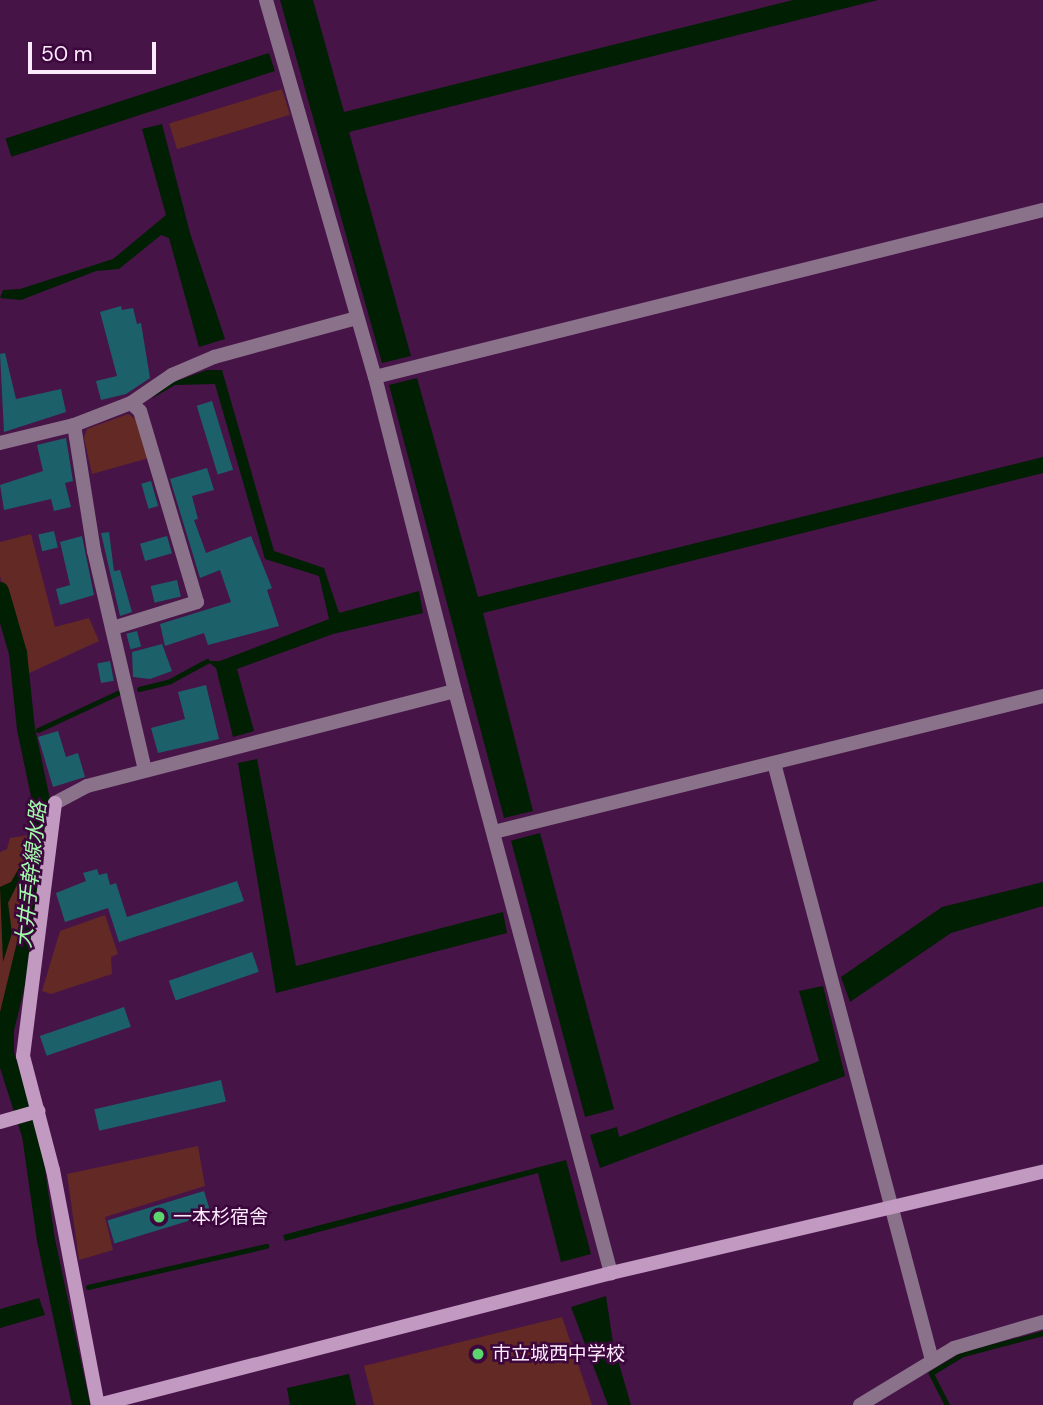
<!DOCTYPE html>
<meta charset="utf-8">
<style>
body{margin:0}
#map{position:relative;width:1043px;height:1405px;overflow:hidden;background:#471448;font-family:"DM Sans","Noto Sans JP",sans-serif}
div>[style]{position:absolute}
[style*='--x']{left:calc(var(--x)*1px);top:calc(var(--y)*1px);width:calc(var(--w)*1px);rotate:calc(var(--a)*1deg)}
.green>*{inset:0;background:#632924;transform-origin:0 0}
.water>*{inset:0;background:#001f03;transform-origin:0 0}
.stream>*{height:5px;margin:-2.5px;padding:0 2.5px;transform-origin:2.5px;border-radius:2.5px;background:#001f03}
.canal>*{height:18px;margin:-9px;padding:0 9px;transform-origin:9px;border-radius:9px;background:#001f03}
.building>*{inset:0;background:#1c616a;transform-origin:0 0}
.street>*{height:14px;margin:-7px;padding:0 7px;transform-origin:7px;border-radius:7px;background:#8b728b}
.secondary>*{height:14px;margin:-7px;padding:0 7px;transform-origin:7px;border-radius:7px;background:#c199c1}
.dots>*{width:19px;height:19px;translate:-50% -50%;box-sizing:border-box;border:4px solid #3c073d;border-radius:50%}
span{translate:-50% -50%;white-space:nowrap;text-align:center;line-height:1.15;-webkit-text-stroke:5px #3c073d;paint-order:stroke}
.poi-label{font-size:19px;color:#fdeafd}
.left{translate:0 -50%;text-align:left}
.water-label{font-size:21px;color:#a1fdaa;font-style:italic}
.scale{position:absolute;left:28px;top:42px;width:128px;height:32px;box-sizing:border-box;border:4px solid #fdeafd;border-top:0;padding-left:9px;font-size:21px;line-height:24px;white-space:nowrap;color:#fdeafd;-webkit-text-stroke:5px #3c073d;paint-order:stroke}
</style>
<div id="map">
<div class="green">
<i style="left:282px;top:89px;width:27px;height:118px;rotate:73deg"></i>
<i style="clip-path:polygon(128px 414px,137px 420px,149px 458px,92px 474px,84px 438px,87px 429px)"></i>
<i style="clip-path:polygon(31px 534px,55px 627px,89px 618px,99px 641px,25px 675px,0 576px,0 542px)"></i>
<i style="clip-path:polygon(36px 834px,19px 948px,0 1031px,0 852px,7px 849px,10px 838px)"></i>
<i style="clip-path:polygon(105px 915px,118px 954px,111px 957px,112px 974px,51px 994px,42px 991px,60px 931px)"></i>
<i style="clip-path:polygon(198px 1146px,205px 1186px,105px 1217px,113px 1250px,79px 1260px,67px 1174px)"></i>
<i style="clip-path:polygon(562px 1317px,592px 1405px,374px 1405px,364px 1366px)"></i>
</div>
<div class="water">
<i style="clip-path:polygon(280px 0,313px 0,344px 112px,793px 0,878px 0,349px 132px,411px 356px,382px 363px)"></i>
<i style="left:269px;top:53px;width:19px;height:277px;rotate:72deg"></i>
<i style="clip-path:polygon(162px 124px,190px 233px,225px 339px,199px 347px,169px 238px,161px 235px,119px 269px,96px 271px,21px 300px,0 298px,3px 290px,20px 289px,113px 259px,166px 215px,142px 129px)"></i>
<i style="clip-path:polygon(207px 370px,222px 370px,274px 551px,324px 568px,339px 613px,419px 591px,423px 613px,333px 634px,237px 669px,254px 731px,233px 737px,216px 668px,207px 661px,220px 661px,329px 619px,319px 576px,265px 559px,215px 384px,175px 385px,151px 399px,168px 384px)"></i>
<i style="clip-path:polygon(417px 378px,478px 597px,1043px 457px,1043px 473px,483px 613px,533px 811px,504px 818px,389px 385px)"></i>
<i style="clip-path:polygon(257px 759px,296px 966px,503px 912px,507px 933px,276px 993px,238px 763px)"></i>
<i style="left:540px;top:833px;width:286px;height:30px;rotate:75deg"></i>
<i style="clip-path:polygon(19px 868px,25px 869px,8px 903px,12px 933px,3px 962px,0 887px,11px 882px)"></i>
<i style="clip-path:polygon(1043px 882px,1043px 906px,951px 933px,850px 1002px,841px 977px,942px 907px)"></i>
<i style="clip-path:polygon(823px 986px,845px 1076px,600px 1168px,590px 1135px,617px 1127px,619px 1137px,819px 1061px,799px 991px)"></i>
<i style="clip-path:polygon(566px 1160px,591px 1254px,561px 1262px,538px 1173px,285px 1241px,283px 1235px)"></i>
<i style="clip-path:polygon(606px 1296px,613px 1343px,631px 1405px,608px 1405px,571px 1307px)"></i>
<i style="clip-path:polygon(39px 1298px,45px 1315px,0 1328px,0 1309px)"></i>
<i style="clip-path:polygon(349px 1374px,356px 1405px,290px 1405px,287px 1388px)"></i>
</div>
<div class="stream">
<i style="--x:139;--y:689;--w:32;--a:-14"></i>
<i style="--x:170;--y:681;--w:42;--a:-28.4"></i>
<i style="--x:38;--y:730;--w:93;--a:-24.9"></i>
<i style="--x:88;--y:1287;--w:183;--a:-13"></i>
<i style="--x:947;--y:1405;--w:36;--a:-117"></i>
<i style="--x:931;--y:1373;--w:37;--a:-31"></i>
<i style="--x:963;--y:1354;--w:83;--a:-14.7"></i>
</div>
<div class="canal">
<i style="--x:0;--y:591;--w:65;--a:73.8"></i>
<i style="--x:18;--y:653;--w:76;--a:84"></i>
<i style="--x:26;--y:729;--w:78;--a:78.1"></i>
<i style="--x:42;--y:805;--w:139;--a:96.6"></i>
<i style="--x:26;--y:943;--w:89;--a:103.6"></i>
<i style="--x:5;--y:1030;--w:24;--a:90"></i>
<i style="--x:5;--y:1054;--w:85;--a:72.2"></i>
<i style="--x:31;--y:1135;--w:106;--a:81.9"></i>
<i style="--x:46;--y:1240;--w:169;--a:78"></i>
</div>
<div class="building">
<i style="clip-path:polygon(121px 306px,122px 310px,133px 308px,137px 324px,141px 323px,150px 378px,126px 394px,101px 400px,96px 381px,117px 376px,100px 312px)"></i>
<i style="clip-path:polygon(5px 353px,16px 399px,61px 389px,66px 412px,4px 432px,0 354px)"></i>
<i style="left:212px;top:401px;width:72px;height:16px;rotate:73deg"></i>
<i style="clip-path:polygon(66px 438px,73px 481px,65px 483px,71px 507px,54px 511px,51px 499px,4px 510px,0 485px,43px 471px,37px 445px)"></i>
<i style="clip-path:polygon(207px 468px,214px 490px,192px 496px,198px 519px,194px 520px,206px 553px,251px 536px,272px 588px,267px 590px,279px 626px,208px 645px,204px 633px,165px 646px,160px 624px,231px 602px,220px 570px,200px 578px,170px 479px)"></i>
<i style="left:151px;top:481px;width:26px;height:10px;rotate:74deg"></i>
<i style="left:54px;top:531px;width:17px;height:16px;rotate:77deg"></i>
<i style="clip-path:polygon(109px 532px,114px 571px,120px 570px,132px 612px,120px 616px,101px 533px)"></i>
<i style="clip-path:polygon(82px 536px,94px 595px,60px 605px,56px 589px,70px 585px,60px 542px)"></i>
<i style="left:167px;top:536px;width:18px;height:28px;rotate:74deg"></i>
<i style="left:177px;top:580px;width:17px;height:27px;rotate:77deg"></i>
<i style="left:137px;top:631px;width:16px;height:11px;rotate:75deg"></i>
<i style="clip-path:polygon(162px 644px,172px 671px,150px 679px,133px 677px,132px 652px)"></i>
<i style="left:110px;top:661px;width:20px;height:13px;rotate:79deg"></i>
<i style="clip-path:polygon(206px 685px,219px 739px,158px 753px,151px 728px,185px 719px,178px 692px)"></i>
<i style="clip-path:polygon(58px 731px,66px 757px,78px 753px,85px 777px,53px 787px,38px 737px)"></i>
<i style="clip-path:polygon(97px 869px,99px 875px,107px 873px,110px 885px,116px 883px,127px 917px,237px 881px,244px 901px,119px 942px,108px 908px,65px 922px,56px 893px,86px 881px,83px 873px)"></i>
<i style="left:252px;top:952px;width:21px;height:88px;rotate:71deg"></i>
<i style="left:124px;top:1007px;width:21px;height:89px;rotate:71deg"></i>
<i style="left:221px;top:1080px;width:22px;height:130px;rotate:77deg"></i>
<i style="left:204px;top:1191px;width:24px;height:101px;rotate:73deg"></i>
</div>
<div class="street">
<i style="--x:266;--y:0;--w:392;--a:73.9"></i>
<i style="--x:375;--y:377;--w:324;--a:75.7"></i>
<i style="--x:375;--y:377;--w:689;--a:-14.04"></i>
<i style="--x:74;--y:425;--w:128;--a:81"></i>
<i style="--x:94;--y:551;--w:225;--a:76.9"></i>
<i style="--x:0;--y:443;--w:76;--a:-13.7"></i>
<i style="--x:74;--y:425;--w:61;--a:-21.1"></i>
<i style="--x:131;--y:403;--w:50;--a:-34.3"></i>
<i style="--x:172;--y:375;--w:46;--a:-23.2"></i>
<i style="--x:214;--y:357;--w:148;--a:-15.3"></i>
<i style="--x:113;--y:628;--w:88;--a:-17.2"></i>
<i style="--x:197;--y:602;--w:199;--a:-106.6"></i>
<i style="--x:140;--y:411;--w:12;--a:-138"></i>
<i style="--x:774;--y:763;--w:618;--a:75.18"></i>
<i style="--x:55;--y:803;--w:36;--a:-28"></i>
<i style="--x:87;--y:786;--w:380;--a:-14.5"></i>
<i style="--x:455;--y:691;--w:603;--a:75"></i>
<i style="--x:494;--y:832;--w:566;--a:-13.91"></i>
<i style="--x:860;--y:1405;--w:110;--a:-31.2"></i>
<i style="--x:954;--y:1348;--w:93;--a:-16.3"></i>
</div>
<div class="secondary">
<i style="--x:55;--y:803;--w:255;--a:97.2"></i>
<i style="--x:23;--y:1056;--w:118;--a:75.3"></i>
<i style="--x:53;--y:1170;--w:239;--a:79.2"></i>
<i style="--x:0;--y:1122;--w:40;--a:-16"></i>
<i style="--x:98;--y:1405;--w:530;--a:-14.43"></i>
<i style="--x:611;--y:1273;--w:444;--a:-13.2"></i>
</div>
<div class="dots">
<i style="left:159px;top:1217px;background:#5bd56e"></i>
<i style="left:478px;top:1354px;background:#5bd56e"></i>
</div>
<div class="poi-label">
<span class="left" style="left:173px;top:1217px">一本杉宿舎</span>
<span class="left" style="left:492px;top:1354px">市立城西中学校</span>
</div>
<div class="water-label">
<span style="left:31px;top:875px;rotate:-84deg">大井手幹線水路</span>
</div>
<div class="scale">50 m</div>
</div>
